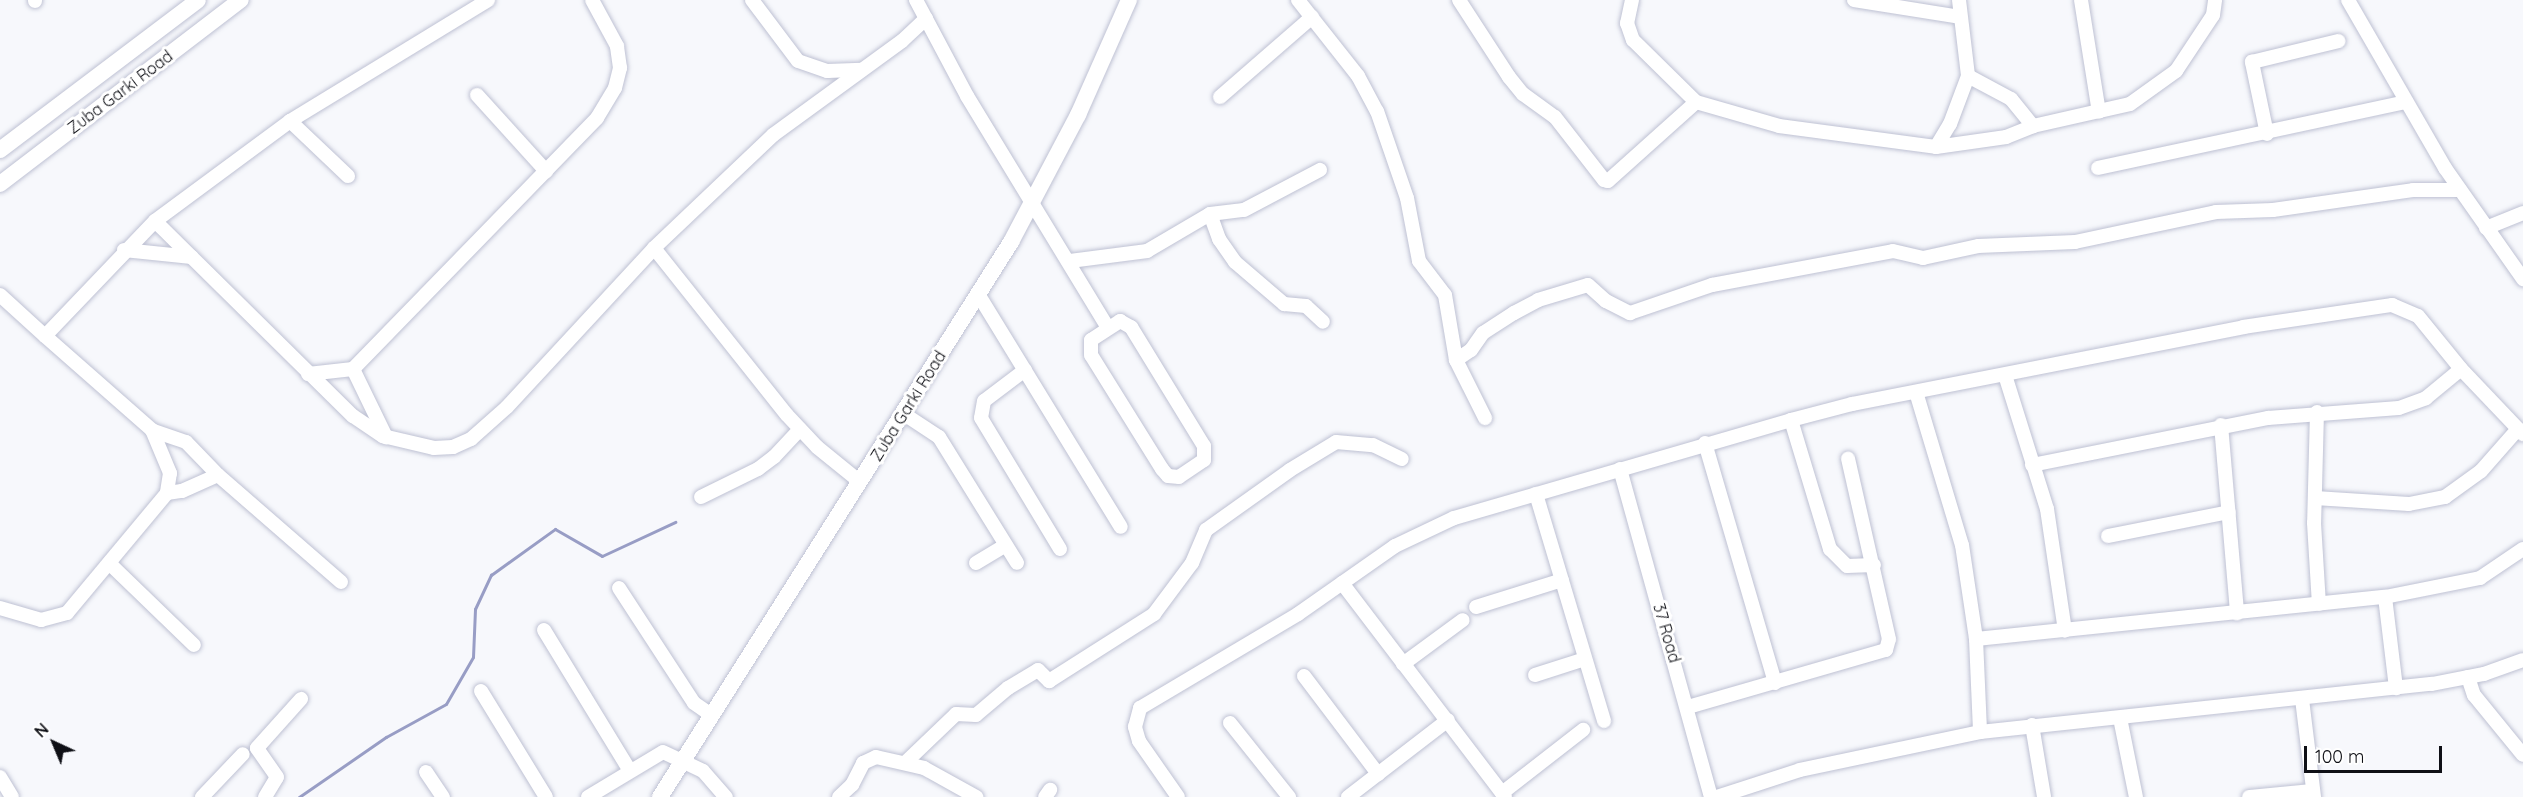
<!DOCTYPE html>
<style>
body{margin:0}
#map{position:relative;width:2523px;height:797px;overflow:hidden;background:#f7f8fc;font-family:Quicksand,sans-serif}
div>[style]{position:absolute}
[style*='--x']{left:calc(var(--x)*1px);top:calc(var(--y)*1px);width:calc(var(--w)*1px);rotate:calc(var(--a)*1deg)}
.stream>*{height:3px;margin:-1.5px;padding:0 1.5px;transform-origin:1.5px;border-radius:1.5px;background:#989dc5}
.roads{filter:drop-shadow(0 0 2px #bec1d3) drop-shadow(0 0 2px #bec1d3)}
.minor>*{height:14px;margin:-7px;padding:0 7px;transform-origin:7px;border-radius:7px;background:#fff}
.major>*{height:16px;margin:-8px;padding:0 8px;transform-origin:8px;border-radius:8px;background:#fff}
span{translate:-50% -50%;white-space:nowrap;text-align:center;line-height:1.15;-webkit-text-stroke:6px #fff;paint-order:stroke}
.street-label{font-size:16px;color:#0f1016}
.north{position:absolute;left:24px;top:713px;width:60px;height:60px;-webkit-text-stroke:4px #fff;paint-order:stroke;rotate:316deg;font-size:16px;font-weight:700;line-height:24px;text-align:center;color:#0f1016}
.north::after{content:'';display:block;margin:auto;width:21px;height:27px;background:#0f1016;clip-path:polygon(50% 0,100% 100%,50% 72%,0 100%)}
.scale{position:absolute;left:2304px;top:746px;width:138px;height:27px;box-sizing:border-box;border:3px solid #0f1016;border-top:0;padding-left:8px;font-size:18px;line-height:21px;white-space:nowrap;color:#0f1016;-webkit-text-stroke:4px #fff;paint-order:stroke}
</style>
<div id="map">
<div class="stream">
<i style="--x:299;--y:797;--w:106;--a:-34.6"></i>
<i style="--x:386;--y:737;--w:68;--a:-28.8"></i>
<i style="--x:446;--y:704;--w:54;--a:-60.1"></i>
<i style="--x:473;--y:657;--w:48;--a:-87.6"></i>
<i style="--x:475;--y:609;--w:38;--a:-65"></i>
<i style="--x:491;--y:575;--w:79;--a:-35.7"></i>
<i style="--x:555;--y:529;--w:54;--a:29.9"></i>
<i style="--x:602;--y:556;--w:81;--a:-25"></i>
</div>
<div class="roads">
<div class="minor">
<i style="--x:752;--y:0;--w:76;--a:53"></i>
<i style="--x:798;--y:61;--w:31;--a:19"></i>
<i style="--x:827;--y:71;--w:35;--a:-2"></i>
<i style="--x:916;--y:0;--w:109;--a:62"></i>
<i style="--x:967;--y:96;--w:269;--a:58.7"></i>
<i style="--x:1298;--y:0;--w:97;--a:51.7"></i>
<i style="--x:1358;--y:76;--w:40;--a:62"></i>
<i style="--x:1377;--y:111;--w:92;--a:71"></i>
<i style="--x:1407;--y:198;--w:64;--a:79.2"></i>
<i style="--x:1419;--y:261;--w:43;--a:52.6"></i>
<i style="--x:1445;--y:295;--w:66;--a:80.4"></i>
<i style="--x:1456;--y:360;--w:18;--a:-34"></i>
<i style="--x:1471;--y:350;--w:21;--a:-55"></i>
<i style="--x:1483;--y:333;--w:37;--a:-33"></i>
<i style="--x:1514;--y:313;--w:27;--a:-28"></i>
<i style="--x:1538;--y:300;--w:52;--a:-16.7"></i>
<i style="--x:1588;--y:285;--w:24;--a:42"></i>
<i style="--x:1606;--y:301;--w:27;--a:27"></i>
<i style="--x:1630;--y:313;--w:87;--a:-18.9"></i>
<i style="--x:1712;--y:285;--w:184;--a:-10.6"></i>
<i style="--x:1893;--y:251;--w:31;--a:13"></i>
<i style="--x:1923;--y:258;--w:56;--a:-12.3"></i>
<i style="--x:1978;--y:246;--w:97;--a:-2.4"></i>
<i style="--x:2075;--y:242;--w:144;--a:-12"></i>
<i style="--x:2216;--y:212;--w:57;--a:-2"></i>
<i style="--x:2273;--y:210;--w:141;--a:-8.1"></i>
<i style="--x:2413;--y:190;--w:47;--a:0"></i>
<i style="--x:1459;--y:0;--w:92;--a:57"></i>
<i style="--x:1509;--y:77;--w:22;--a:51"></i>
<i style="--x:1523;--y:94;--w:39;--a:36"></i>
<i style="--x:1555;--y:117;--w:80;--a:52.1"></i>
<i style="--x:1604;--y:180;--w:4;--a:14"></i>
<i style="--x:1608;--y:181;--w:118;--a:-41.9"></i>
<i style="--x:1632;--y:0;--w:24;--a:102"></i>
<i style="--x:1627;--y:23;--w:18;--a:71"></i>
<i style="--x:1633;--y:40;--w:88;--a:44.5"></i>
<i style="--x:1696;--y:102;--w:86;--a:16.1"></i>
<i style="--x:1779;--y:126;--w:158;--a:7.6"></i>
<i style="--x:1936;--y:147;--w:71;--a:-8.1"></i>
<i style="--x:2006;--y:137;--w:29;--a:-22"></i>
<i style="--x:2033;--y:126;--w:99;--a:-12.8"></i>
<i style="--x:2130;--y:104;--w:57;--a:-35.7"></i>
<i style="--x:2176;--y:71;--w:67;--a:-56.5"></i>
<i style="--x:2213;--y:15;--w:15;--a:-82"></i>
<i style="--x:1854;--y:0;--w:107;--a:9.1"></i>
<i style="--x:1959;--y:0;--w:77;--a:83.2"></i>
<i style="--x:1968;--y:76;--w:49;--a:28.1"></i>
<i style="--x:2011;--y:99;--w:35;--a:51"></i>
<i style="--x:2081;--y:0;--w:113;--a:80.9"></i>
<i style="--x:2348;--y:0;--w:194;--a:60"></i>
<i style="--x:2445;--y:168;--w:136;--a:54.9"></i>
<i style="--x:35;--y:1;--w:1;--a:-90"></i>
<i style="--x:477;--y:95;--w:103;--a:47.8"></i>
<i style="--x:1220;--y:97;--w:122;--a:-41"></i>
<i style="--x:290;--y:121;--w:232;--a:-31.4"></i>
<i style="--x:2267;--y:134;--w:74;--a:-101.8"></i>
<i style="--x:2252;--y:62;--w:89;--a:-13.6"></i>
<i style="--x:1936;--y:147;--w:27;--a:-59"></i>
<i style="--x:1950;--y:124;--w:51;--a:-69.4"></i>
<i style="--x:2098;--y:168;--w:315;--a:-12.1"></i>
<i style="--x:1210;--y:214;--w:27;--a:70"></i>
<i style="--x:1219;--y:239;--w:28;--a:55"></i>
<i style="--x:1235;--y:262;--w:65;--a:40.6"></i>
<i style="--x:1284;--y:304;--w:22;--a:5"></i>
<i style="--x:1306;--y:306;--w:23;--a:43"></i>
<i style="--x:155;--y:221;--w:278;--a:44.6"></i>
<i style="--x:353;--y:416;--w:36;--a:34"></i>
<i style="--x:383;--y:436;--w:52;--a:13.2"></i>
<i style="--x:434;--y:448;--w:19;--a:-3"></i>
<i style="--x:453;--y:447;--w:20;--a:-24"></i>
<i style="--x:471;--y:439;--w:48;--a:-41.6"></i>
<i style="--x:507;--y:407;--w:217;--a:-47.2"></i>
<i style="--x:654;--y:248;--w:164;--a:-43.5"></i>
<i style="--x:773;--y:135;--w:160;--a:-36.1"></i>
<i style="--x:902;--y:41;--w:33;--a:-43"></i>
<i style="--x:2486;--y:228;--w:40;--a:-22"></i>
<i style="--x:654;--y:248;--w:213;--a:51.5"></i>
<i style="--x:787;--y:415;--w:44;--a:46.8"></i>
<i style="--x:817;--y:447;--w:55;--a:39.1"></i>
<i style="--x:124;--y:250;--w:68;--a:5.9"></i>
<i style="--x:1070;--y:261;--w:78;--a:-7.4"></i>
<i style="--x:1147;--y:251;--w:73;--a:-30.4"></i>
<i style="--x:1210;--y:214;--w:34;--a:-7"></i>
<i style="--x:1244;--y:210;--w:86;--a:-27.8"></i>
<i style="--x:978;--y:294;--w:273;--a:58.5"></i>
<i style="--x:0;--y:295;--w:61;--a:42.3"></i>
<i style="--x:1120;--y:321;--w:13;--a:29"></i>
<i style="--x:1131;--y:327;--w:140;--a:58.5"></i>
<i style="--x:1204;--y:446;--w:14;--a:90"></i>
<i style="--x:1204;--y:460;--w:30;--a:146"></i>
<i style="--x:1179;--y:477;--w:11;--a:-175"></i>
<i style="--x:1168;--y:476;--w:9;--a:-131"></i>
<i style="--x:1162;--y:469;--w:134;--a:-121.9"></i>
<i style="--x:1091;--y:355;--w:15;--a:-90"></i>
<i style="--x:1091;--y:340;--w:35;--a:-33"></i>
<i style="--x:1456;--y:360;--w:65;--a:63.4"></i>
<i style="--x:353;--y:369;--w:76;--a:64.1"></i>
<i style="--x:1025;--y:370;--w:51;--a:142.9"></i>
<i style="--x:984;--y:401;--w:17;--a:100"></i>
<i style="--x:981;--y:418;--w:153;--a:58.9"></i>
<i style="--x:308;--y:374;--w:45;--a:-6.3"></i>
<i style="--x:353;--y:369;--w:350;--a:-45.8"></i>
<i style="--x:597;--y:118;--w:35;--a:-59"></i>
<i style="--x:615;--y:88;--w:21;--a:-76"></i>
<i style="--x:620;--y:68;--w:22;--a:-98"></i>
<i style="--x:617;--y:46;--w:52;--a:-118.5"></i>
<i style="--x:2005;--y:375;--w:140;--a:72.6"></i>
<i style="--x:2047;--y:509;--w:123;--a:81.6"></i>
<i style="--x:1916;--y:392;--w:160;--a:73.3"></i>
<i style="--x:1962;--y:545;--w:95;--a:81.5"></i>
<i style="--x:1976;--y:639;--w:93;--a:87.5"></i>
<i style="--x:2317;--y:412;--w:111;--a:91.5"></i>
<i style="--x:2314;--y:523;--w:81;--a:86.5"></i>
<i style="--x:904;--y:414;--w:42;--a:33.3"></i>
<i style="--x:939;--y:437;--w:148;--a:58.2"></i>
<i style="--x:1791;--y:420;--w:135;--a:73.2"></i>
<i style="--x:1830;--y:549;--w:24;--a:45"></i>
<i style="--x:1847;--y:566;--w:27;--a:-2"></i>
<i style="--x:2221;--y:425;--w:189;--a:85.1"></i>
<i style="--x:152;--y:430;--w:47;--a:67.3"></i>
<i style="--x:170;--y:473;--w:20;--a:99"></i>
<i style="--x:1705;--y:443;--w:250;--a:73.7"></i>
<i style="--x:2032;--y:465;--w:241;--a:-11.3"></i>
<i style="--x:2268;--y:418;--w:131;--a:-4.4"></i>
<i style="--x:2399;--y:408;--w:29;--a:-20"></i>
<i style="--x:2426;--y:398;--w:45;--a:-39.6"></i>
<i style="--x:1620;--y:469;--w:340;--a:74.5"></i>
<i style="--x:1536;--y:494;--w:237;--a:73.3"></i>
<i style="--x:701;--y:497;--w:64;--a:-26.2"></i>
<i style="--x:758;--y:469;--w:20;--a:-37"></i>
<i style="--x:774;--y:457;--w:38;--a:-47"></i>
<i style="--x:2315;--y:498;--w:94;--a:3.7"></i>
<i style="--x:2409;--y:504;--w:37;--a:-11"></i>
<i style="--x:2445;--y:497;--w:44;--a:-35.8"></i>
<i style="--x:2481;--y:471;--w:56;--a:-48.6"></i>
<i style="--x:2108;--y:536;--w:123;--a:-11.2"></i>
<i style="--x:109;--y:563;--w:118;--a:44"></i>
<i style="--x:976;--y:563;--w:33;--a:-31"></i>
<i style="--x:341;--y:582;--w:163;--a:-139"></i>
<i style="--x:218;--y:475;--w:46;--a:-134.1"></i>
<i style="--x:186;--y:442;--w:36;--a:-161"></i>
<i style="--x:152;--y:430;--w:142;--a:-138.7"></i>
<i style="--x:45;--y:336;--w:159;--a:-46.3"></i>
<i style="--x:155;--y:221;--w:168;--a:-36.5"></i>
<i style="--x:290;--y:121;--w:80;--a:43.5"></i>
<i style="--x:1342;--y:583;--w:269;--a:52.7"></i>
<i style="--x:619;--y:588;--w:137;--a:56.9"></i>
<i style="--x:694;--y:703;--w:21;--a:35"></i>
<i style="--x:2385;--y:597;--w:92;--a:83.1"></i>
<i style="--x:1476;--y:607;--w:90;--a:-17.4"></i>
<i style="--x:0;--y:608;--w:43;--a:16.3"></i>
<i style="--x:41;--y:620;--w:27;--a:-15"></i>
<i style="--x:67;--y:613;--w:156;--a:-50.2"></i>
<i style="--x:167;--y:493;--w:15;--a:-8"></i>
<i style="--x:182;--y:491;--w:39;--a:-24"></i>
<i style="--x:544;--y:630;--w:165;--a:58.6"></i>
<i style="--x:1976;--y:639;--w:411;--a:-5.9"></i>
<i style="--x:2385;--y:597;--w:97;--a:-11.3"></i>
<i style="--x:2480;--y:578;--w:52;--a:-34"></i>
<i style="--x:1403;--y:664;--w:74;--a:-36.3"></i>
<i style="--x:1535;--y:675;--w:52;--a:-17.7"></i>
<i style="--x:1304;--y:676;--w:123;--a:52.9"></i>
<i style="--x:2468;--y:677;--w:19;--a:72"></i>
<i style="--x:2474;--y:695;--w:77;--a:50.8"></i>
<i style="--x:481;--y:691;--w:124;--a:58.5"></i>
<i style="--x:2302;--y:699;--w:99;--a:83"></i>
<i style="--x:1688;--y:707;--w:206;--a:-16.1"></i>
<i style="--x:1886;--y:650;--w:11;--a:-75"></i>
<i style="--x:1889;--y:639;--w:185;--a:-102.8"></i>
<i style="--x:2120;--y:718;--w:81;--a:78.6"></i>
<i style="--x:1230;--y:723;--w:95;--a:51.4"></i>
<i style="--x:2032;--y:725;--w:73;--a:80.5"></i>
<i style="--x:907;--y:761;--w:68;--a:-43.8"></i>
<i style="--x:956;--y:714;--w:20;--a:3"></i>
<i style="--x:976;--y:715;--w:42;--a:-40.2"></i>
<i style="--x:1008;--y:688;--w:35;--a:-31"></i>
<i style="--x:1038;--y:670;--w:16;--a:45"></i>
<i style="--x:1049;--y:681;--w:125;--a:-32.5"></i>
<i style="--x:1154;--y:614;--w:64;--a:-53.3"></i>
<i style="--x:1192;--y:563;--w:36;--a:-67"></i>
<i style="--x:1206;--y:530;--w:103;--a:-35.5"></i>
<i style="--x:1290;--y:470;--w:54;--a:-31.3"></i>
<i style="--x:1336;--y:442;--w:37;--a:5"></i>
<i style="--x:1373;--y:445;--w:32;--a:26"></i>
<i style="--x:426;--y:772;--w:30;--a:56"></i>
<i style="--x:0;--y:777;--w:23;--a:59"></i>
<i style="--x:1502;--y:793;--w:103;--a:-37.9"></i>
<i style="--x:202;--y:797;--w:59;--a:-46.4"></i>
<i style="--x:265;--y:797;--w:23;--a:-59"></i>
<i style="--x:277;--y:777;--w:35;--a:-125"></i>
<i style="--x:257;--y:748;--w:66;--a:-48.1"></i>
<i style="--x:588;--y:797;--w:87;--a:-31"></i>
<i style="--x:663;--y:752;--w:44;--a:25.4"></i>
<i style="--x:703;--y:771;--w:35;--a:49"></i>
<i style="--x:839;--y:797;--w:18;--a:-43"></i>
<i style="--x:852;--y:785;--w:25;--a:-63"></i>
<i style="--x:863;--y:763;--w:14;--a:-25"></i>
<i style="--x:876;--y:757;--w:49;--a:12.9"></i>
<i style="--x:924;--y:768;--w:60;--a:29.1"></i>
<i style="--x:1045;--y:797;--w:9;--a:-54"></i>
<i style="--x:1178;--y:797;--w:68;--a:-124.9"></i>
<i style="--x:1139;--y:741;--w:15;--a:-106"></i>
<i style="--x:1135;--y:727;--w:20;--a:-75"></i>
<i style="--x:1140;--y:708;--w:184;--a:-30.7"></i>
<i style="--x:1298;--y:614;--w:118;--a:-35"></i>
<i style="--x:1395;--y:546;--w:65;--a:-25.4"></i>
<i style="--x:1454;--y:518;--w:351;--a:-16.2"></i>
<i style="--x:1791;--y:420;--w:63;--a:-14.7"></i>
<i style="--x:1852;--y:404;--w:399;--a:-11.1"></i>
<i style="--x:2243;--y:327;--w:151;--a:-8.4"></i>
<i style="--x:2392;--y:305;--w:28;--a:23"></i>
<i style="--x:2418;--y:316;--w:68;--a:50.9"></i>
<i style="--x:2461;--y:369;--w:90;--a:46.4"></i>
<i style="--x:1348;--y:797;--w:126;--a:-37.6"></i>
<i style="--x:1717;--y:797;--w:87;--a:-18"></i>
<i style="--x:1800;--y:770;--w:184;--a:-11.9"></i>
<i style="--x:1980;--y:732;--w:455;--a:-6.1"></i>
<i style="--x:2432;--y:684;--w:53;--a:-10.9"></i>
<i style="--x:2484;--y:674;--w:41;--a:-19.7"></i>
<i style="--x:2249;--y:797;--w:64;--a:-5.4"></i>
</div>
<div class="major">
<i style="--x:0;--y:150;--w:248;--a:-37.1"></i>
<i style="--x:0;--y:184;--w:303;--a:-37.4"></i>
<i style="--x:660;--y:797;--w:657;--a:-57.69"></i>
<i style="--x:1011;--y:242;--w:144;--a:-62.2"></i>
<i style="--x:1078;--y:115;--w:126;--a:-66.1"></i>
</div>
</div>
<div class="street-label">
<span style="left:120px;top:92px;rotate:-37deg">Zuba Garki Road</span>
<span style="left:908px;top:406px;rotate:-58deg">Zuba Garki Road</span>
<span style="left:1667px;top:633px;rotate:74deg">37 Road</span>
</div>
<div class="north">N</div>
<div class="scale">100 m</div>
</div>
